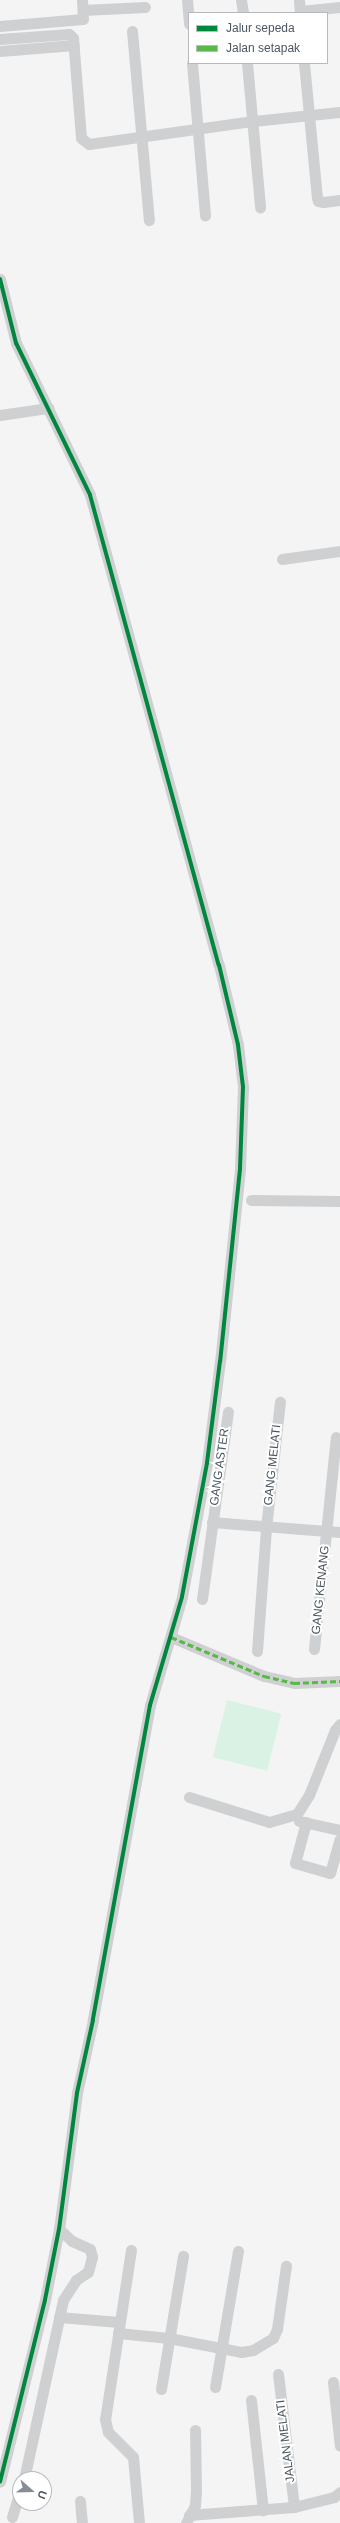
<!DOCTYPE html>
<style>
body{margin:0}
#map{position:relative;width:340px;height:2523px;overflow:hidden;background:#f4f4f4;font-family:Arial,sans-serif}
div>[style]{position:absolute}
[style*='--x']{left:calc(var(--x)*1px);top:calc(var(--y)*1px);width:calc(var(--w)*1px);rotate:calc(var(--a)*1deg)}
.green>*{inset:0;background:#d9f2e3;transform-origin:0 0}
.street>*{height:11px;margin:-5.5px;padding:0 5.5px;transform-origin:5.5px;border-radius:5.5px;background:#ced0d2}
.quiet>*{height:3px;margin-top:-1.5px;transform-origin:0;background:repeating-linear-gradient(90deg,#58b947 0 6px,transparent 0 9px)}
.cycleway>*{height:4px;margin:-2px;padding:0 2px;transform-origin:2px;border-radius:2px;background:#00873e}
span{translate:-50% -50%;white-space:nowrap;text-align:center;line-height:1.15;-webkit-text-stroke:4px #fff;paint-order:stroke}
.street-label{font-size:12px;color:#4a5661}
.legend{position:absolute;left:188px;top:12px;width:140px;height:52px;box-sizing:border-box;background:#fff;border:1px solid #b7bbc0;margin:0;padding:5px 7px;list-style:none;font-size:12px;color:#4a5661}
.legend li{display:flex;align-items:center;gap:8px;height:20px}
.legend b{width:20px;border:1px solid #b7bbc0}
.north{position:absolute;left:12px;top:2471px;width:40px;height:40px;box-sizing:border-box;background:#fff;border:1px solid #b7bbc0;border-radius:50%;rotate:110deg;font-size:11px;font-weight:700;line-height:16px;text-align:center;color:#4a5661}
.north::after{content:'';display:block;margin:auto;width:14px;height:18px;background:#868d94;clip-path:polygon(50% 0,100% 100%,50% 72%,0 100%)}
</style>
<div id="map">
<div class="green">
<i style="left:227px;top:1700px;width:56px;height:59px;rotate:14deg"></i>
</div>
<div class="street">
<i style="--x:187;--y:0;--w:24;--a:85"></i>
<i style="--x:241;--y:0;--w:13;--a:81"></i>
<i style="--x:299;--y:0;--w:13;--a:86"></i>
<i style="--x:83;--y:10;--w:62;--a:-2.8"></i>
<i style="--x:300;--y:11;--w:40;--a:-5.7"></i>
<i style="--x:0;--y:26;--w:83;--a:-4.8"></i>
<i style="--x:83;--y:19;--w:19;--a:-93"></i>
<i style="--x:132;--y:31;--w:190;--a:84.9"></i>
<i style="--x:0;--y:39;--w:69;--a:-4.1"></i>
<i style="--x:69;--y:34;--w:6;--a:45"></i>
<i style="--x:73;--y:38;--w:100;--a:85.4"></i>
<i style="--x:81;--y:138;--w:10;--a:37"></i>
<i style="--x:89;--y:144;--w:166;--a:-8"></i>
<i style="--x:253;--y:121;--w:87;--a:-5.9"></i>
<i style="--x:0;--y:51;--w:74;--a:-4.6"></i>
<i style="--x:192;--y:63;--w:153;--a:85.1"></i>
<i style="--x:247;--y:63;--w:145;--a:84.8"></i>
<i style="--x:304;--y:63;--w:135;--a:84.5"></i>
<i style="--x:317;--y:197;--w:4;--a:76"></i>
<i style="--x:318;--y:201;--w:5;--a:11"></i>
<i style="--x:323;--y:202;--w:17;--a:-7"></i>
<i style="--x:0;--y:279;--w:66;--a:76"></i>
<i style="--x:16;--y:343;--w:169;--a:64"></i>
<i style="--x:90;--y:495;--w:487;--a:74.7"></i>
<i style="--x:219;--y:965;--w:82;--a:76.6"></i>
<i style="--x:238;--y:1045;--w:42;--a:83.2"></i>
<i style="--x:243;--y:1087;--w:82;--a:92.1"></i>
<i style="--x:240;--y:1169;--w:193;--a:95.9"></i>
<i style="--x:220;--y:1361;--w:103;--a:97.3"></i>
<i style="--x:207;--y:1463;--w:136;--a:100.6"></i>
<i style="--x:182;--y:1597;--w:113;--a:106.5"></i>
<i style="--x:150;--y:1705;--w:320;--a:100.3"></i>
<i style="--x:93;--y:2020;--w:75;--a:102.4"></i>
<i style="--x:77;--y:2093;--w:137;--a:97.5"></i>
<i style="--x:59;--y:2229;--w:72;--a:101.2"></i>
<i style="--x:45;--y:2300;--w:187;--a:103.9"></i>
<i style="--x:0;--y:415;--w:49;--a:-8.3"></i>
<i style="--x:282;--y:559;--w:59;--a:-7.9"></i>
<i style="--x:251;--y:1200;--w:89;--a:0.6"></i>
<i style="--x:212;--y:1522;--w:128;--a:4.5"></i>
<i style="--x:202;--y:1599;--w:189;--a:-82.1"></i>
<i style="--x:171;--y:1637;--w:101;--a:22.8"></i>
<i style="--x:264;--y:1676;--w:31;--a:13"></i>
<i style="--x:294;--y:1683;--w:46;--a:-2.5"></i>
<i style="--x:314;--y:1649;--w:213;--a:-84.1"></i>
<i style="--x:257;--y:1651;--w:123;--a:-85.8"></i>
<i style="--x:266;--y:1528;--w:127;--a:-83.7"></i>
<i style="--x:189;--y:1797;--w:84;--a:17.4"></i>
<i style="--x:269;--y:1822;--w:29;--a:-16"></i>
<i style="--x:297;--y:1814;--w:22;--a:-58"></i>
<i style="--x:309;--y:1795;--w:70;--a:-68.2"></i>
<i style="--x:335;--y:1730;--w:8;--a:-50"></i>
<i style="--x:299;--y:1821;--w:42;--a:12.4"></i>
<i style="--x:306;--y:1822;--w:42;--a:105"></i>
<i style="--x:295;--y:1863;--w:36;--a:16"></i>
<i style="--x:330;--y:1873;--w:35;--a:-74"></i>
<i style="--x:131;--y:2250;--w:171;--a:98.7"></i>
<i style="--x:105;--y:2419;--w:13;--a:77"></i>
<i style="--x:108;--y:2432;--w:35;--a:45"></i>
<i style="--x:133;--y:2457;--w:66;--a:84.8"></i>
<i style="--x:59;--y:2317;--w:60;--a:4.8"></i>
<i style="--x:118;--y:2333;--w:51;--a:5.6"></i>
<i style="--x:169;--y:2338;--w:73;--a:11"></i>
<i style="--x:241;--y:2352;--w:12;--a:-9"></i>
<i style="--x:253;--y:2350;--w:23;--a:-31"></i>
<i style="--x:273;--y:2338;--w:10;--a:-66"></i>
<i style="--x:277;--y:2329;--w:64;--a:-81.9"></i>
<i style="--x:278;--y:2374;--w:134;--a:83.1"></i>
<i style="--x:333;--y:2382;--w:64;--a:83.8"></i>
<i style="--x:215;--y:2387;--w:138;--a:-80.4"></i>
<i style="--x:161;--y:2389;--w:135;--a:-80.6"></i>
<i style="--x:251;--y:2400;--w:111;--a:83.8"></i>
<i style="--x:24;--y:2479;--w:183;--a:-77.7"></i>
<i style="--x:63;--y:2300;--w:24;--a:-57"></i>
<i style="--x:76;--y:2280;--w:14;--a:-34"></i>
<i style="--x:88;--y:2272;--w:16;--a:-75"></i>
<i style="--x:92;--y:2257;--w:8;--a:-104"></i>
<i style="--x:90;--y:2249;--w:20;--a:-156"></i>
<i style="--x:72;--y:2241;--w:18;--a:-137"></i>
<i style="--x:80;--y:2501;--w:22;--a:85"></i>
<i style="--x:189;--y:2515;--w:105;--a:-4.4"></i>
<i style="--x:294;--y:2507;--w:41;--a:-14"></i>
<i style="--x:334;--y:2497;--w:8;--a:-40"></i>
<i style="--x:12;--y:2517;--w:27;--a:-73"></i>
<i style="--x:186;--y:2523;--w:20;--a:-63"></i>
<i style="--x:195;--y:2505;--w:14;--a:-86"></i>
<i style="--x:196;--y:2491;--w:61;--a:-90.9"></i>
</div>
<div class="quiet">
<i style="--x:171;--y:1637;--w:101;--a:22.8"></i>
<i style="--x:264;--y:1676;--w:31;--a:13"></i>
<i style="--x:294;--y:1683;--w:46;--a:-2.5"></i>
</div>
<div class="cycleway">
<i style="--x:0;--y:279;--w:66;--a:76"></i>
<i style="--x:16;--y:343;--w:169;--a:64"></i>
<i style="--x:90;--y:495;--w:487;--a:74.7"></i>
<i style="--x:219;--y:965;--w:82;--a:76.6"></i>
<i style="--x:238;--y:1045;--w:42;--a:83.2"></i>
<i style="--x:243;--y:1087;--w:82;--a:92.1"></i>
<i style="--x:240;--y:1169;--w:193;--a:95.9"></i>
<i style="--x:220;--y:1361;--w:103;--a:97.3"></i>
<i style="--x:207;--y:1463;--w:136;--a:100.6"></i>
<i style="--x:182;--y:1597;--w:113;--a:106.5"></i>
<i style="--x:150;--y:1705;--w:320;--a:100.3"></i>
<i style="--x:93;--y:2020;--w:75;--a:102.4"></i>
<i style="--x:77;--y:2093;--w:137;--a:97.5"></i>
<i style="--x:59;--y:2229;--w:72;--a:101.2"></i>
<i style="--x:45;--y:2300;--w:187;--a:103.9"></i>
</div>
<div class="street-label">
<span style="left:273px;top:1465px;rotate:-84deg">GANG MELATI</span>
<span style="left:220px;top:1467px;rotate:-82deg">GANG ASTER</span>
<span style="left:321px;top:1590px;rotate:-84deg">GANG KENANG</span>
<span style="left:286px;top:2441px;rotate:-97deg">JALAN MELATI</span>
</div>
<ul class="legend">
<li><b style="height:5px;background:#00873e"></b>Jalur sepeda</li>
<li><b style="height:5px;background:#58b947"></b>Jalan setapak</li>
</ul>
<div class="north">U</div>
</div>
